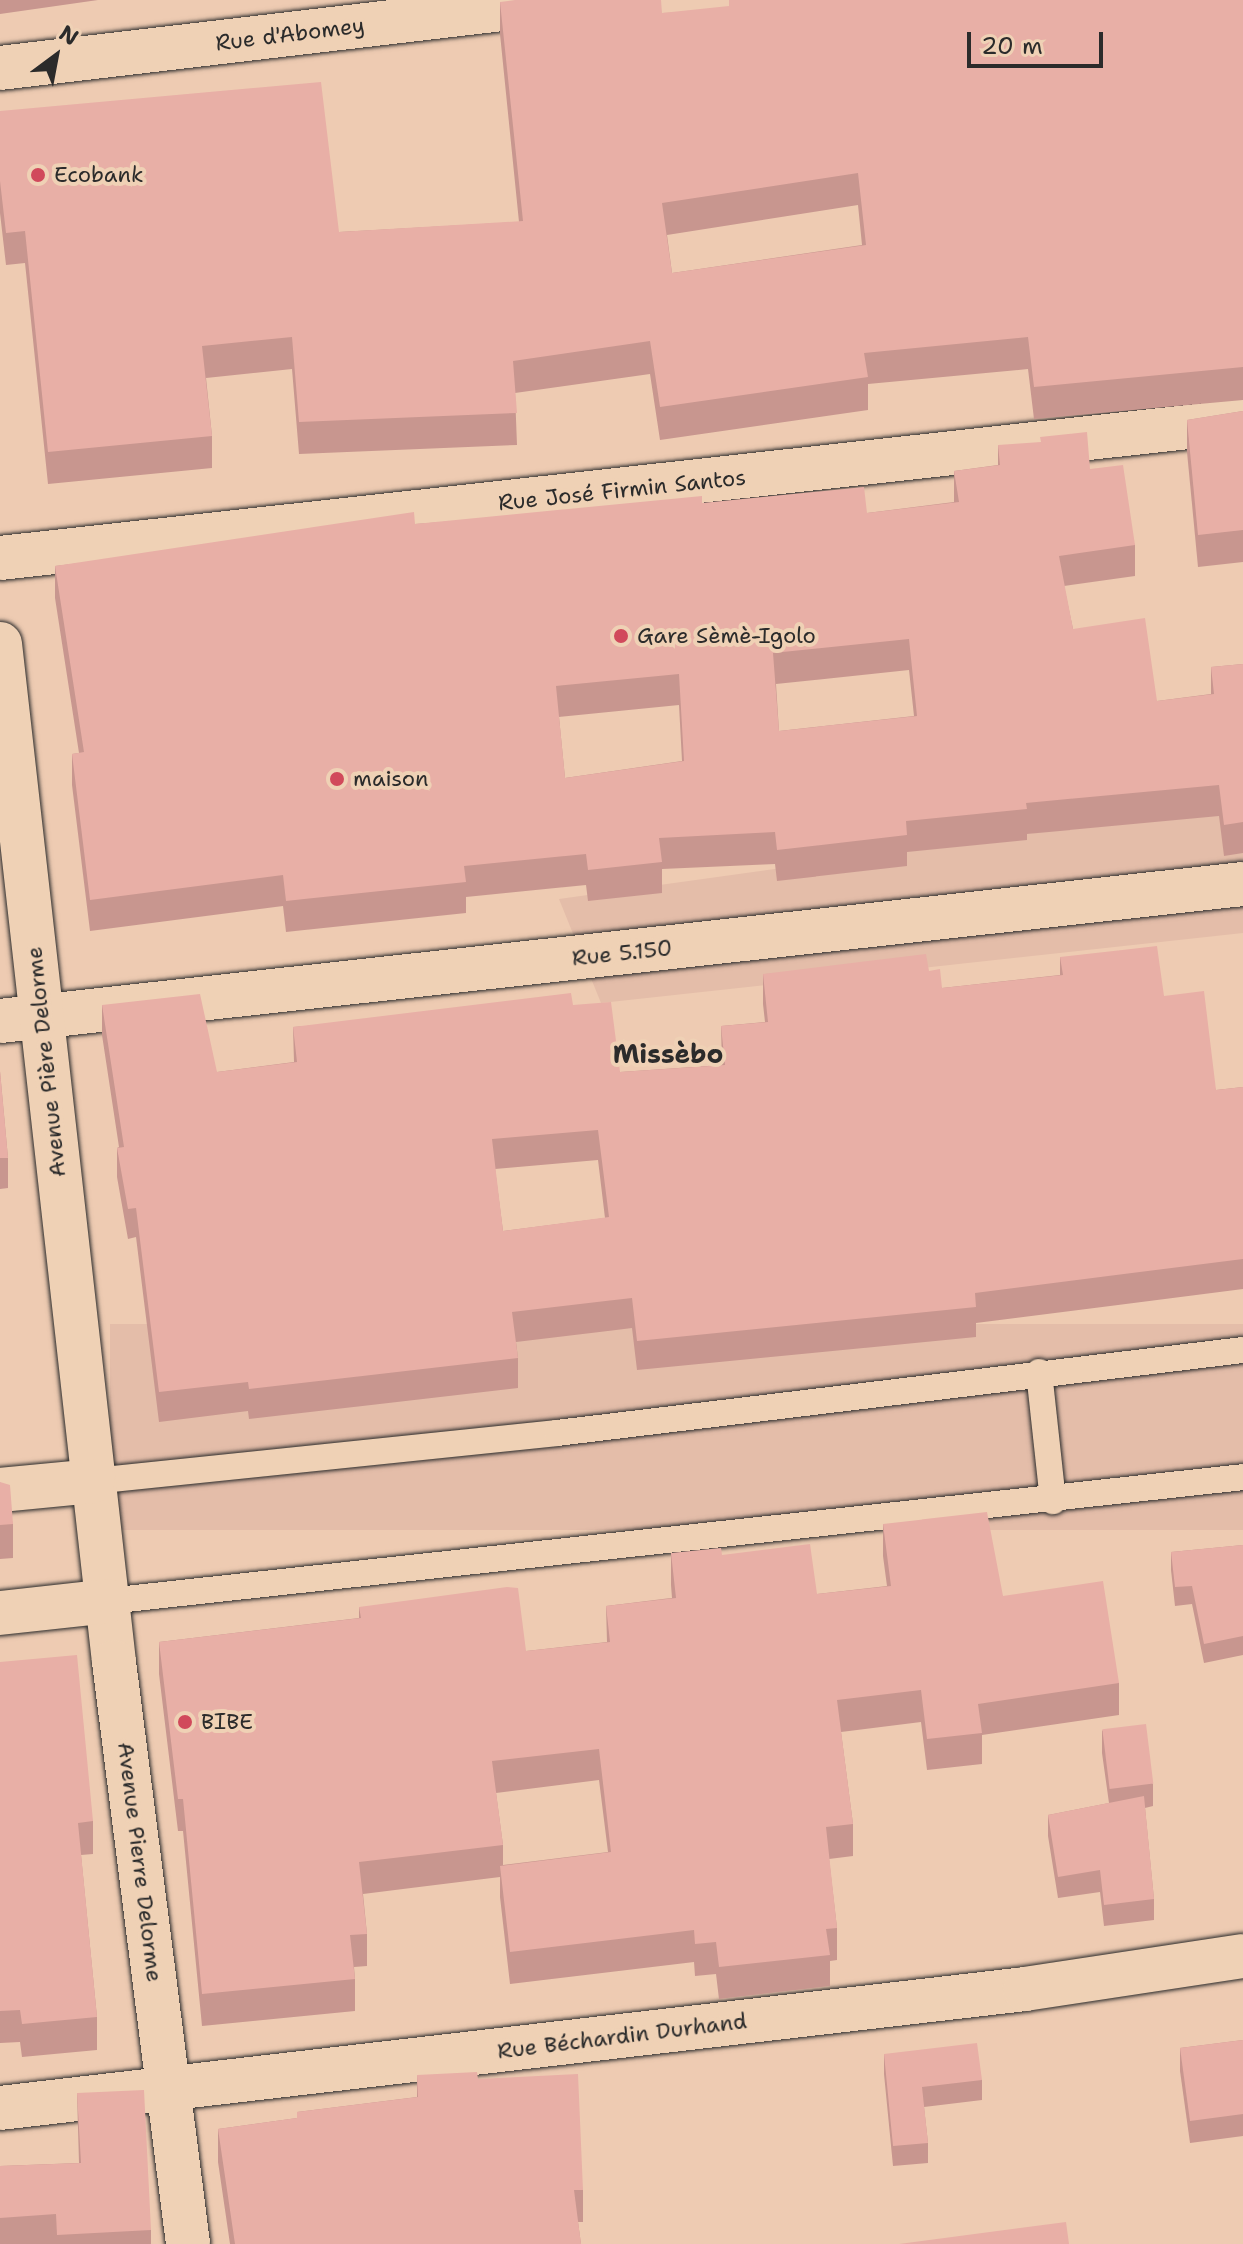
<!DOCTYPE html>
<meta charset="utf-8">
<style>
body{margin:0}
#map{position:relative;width:1243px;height:2244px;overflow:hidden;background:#eecbb2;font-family:"Shantell Sans",sans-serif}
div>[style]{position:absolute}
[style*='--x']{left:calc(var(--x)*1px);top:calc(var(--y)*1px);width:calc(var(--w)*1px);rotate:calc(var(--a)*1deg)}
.built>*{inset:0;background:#e4bda9;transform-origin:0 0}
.roads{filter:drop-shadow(0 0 2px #2b2b2b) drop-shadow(0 0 2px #2b2b2b)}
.service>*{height:26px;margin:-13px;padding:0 13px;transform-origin:13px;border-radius:13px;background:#efd1b5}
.minor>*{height:44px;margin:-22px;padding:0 22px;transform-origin:22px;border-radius:22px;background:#efd1b5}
.secondary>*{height:44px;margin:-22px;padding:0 22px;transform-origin:22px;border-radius:22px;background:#efd1b5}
.wall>*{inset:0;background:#c8968f}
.building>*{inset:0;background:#e8afa6;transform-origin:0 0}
.dots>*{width:22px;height:22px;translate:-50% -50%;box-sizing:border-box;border:4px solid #efd1b5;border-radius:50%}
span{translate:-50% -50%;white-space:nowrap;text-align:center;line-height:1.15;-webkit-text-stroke:8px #efd1b5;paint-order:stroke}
.street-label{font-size:22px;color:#2b2b2b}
.poi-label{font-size:22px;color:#2b2b2b}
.left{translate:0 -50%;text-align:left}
.quarter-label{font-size:26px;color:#2b2b2b;font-weight:700}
.north{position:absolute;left:16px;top:16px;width:80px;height:80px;-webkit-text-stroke:6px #efd1b5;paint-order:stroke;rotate:32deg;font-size:22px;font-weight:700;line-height:32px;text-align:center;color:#2b2b2b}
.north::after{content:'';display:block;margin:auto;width:28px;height:36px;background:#2b2b2b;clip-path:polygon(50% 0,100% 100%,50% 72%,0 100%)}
.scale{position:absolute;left:967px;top:32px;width:136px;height:36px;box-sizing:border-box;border:4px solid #2b2b2b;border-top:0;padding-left:10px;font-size:24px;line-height:28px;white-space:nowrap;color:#2b2b2b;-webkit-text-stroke:6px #efd1b5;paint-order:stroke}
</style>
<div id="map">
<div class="built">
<i style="clip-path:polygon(1243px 804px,1243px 933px,601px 1003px,559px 899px)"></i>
<i style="left:1243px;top:1324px;width:206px;height:1133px;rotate:90deg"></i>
</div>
<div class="roads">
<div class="service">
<i style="--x:1039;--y:1372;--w:130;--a:83.8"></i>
<i style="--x:93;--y:1481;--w:466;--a:-5.9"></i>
<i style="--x:557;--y:1433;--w:691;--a:-6.9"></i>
<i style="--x:108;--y:1601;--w:1142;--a:-6.23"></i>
</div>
<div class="minor">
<i style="--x:0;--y:68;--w:583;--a:-6.7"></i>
<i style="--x:0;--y:558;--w:1251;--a:-6.29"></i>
<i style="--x:0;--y:1021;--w:1251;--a:-6.29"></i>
<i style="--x:0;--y:2108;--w:1032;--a:-6.62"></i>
<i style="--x:1025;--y:1989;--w:220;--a:-8.6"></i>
</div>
<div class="secondary">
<i style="--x:0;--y:644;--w:1024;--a:83.61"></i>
<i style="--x:114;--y:1662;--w:587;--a:82.75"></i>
<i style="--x:0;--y:1490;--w:93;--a:-5.5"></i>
<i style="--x:0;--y:1613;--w:109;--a:-6.3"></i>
</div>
</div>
<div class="wall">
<i style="clip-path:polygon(0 0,98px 0,0 14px)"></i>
<i style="clip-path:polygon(evenodd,1243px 0,1243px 400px,1034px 419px,1028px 369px,868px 384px,868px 410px,660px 440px,650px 374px,515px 393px,517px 445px,299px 454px,292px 369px,206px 378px,212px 436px,212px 468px,48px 484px,25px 263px,6px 265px,0 213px,0 111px,339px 232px,519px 222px,500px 34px,500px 2px,662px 13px,1243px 0,858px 205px,862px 245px,672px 273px,667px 235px,858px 205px)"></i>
<i style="clip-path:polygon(1243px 411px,1243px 562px,1198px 567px,1187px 452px,1187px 420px)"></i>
<i style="clip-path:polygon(evenodd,998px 445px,1090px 469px,1135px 545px,1135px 576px,1064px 586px,1073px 629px,1157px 701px,1211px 694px,1211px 667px,1243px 664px,1243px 853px,1224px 856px,1219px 816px,1027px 834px,1027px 840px,907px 852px,907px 866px,777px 881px,775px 864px,662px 869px,662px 893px,588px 901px,586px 885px,466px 897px,466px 913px,286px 932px,283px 906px,90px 931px,72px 785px,72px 754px,79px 753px,55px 598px,55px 566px,415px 524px,702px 503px,867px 513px,954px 502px,954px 471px,998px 465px,998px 445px,909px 670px,914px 716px,779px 731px,776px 684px,909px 670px,998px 445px,679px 705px,682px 761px,565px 778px,559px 717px,679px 705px)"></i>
<i style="clip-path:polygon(evenodd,1060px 957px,1164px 996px,1216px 1090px,1243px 1087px,1243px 1289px,976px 1323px,976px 1337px,637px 1370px,632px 1328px,516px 1342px,518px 1358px,518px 1388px,249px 1419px,248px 1411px,159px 1422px,136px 1237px,128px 1239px,117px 1177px,117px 1148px,119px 1147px,102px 1035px,102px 1005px,217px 1072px,294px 1062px,293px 1027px,573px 1005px,620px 1072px,722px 1065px,721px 1026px,765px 1022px,763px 1004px,763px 974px,929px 971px,942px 988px,1060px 975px,1060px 957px,598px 1160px,605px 1218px,503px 1231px,495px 1169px,598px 1160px)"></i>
<i style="clip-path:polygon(0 1071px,8px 1158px,8px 1188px,0 1189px)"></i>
<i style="clip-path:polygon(0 1482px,13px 1524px,13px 1558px,0 1559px)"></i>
<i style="clip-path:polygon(evenodd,883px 1524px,1003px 1596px,1119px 1683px,1119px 1715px,982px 1735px,982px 1764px,927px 1770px,921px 1722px,841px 1732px,853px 1824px,853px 1856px,829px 1859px,837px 1928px,837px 1960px,830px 1961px,830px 1986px,719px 1999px,716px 1974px,695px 1976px,694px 1962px,510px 1984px,500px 1897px,500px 1877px,363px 1894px,367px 1934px,367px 1966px,354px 1967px,355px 1979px,355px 2011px,202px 2026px,183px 1831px,178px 1831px,159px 1674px,159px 1642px,359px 1618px,359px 1607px,526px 1651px,607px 1642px,606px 1606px,672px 1598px,671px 1585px,671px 1553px,722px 1555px,817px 1594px,887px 1586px,883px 1556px,883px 1524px,599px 1780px,608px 1852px,503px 1865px,503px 1845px,496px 1793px,599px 1780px)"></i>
<i style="clip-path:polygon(1243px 1545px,1243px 1655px,1204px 1663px,1192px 1604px,1175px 1606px,1171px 1570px,1171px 1552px)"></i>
<i style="clip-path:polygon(0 1662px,93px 1821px,93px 1854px,81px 1855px,97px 2017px,97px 2050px,22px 2057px,20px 2042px,0 2043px)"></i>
<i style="clip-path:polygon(1102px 1730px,1153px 1784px,1153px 1806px,1145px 1808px,1154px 1899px,1154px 1920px,1104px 1926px,1100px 1892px,1058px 1898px,1048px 1836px,1048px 1815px,1109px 1803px,1102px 1753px)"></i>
<i style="clip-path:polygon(1243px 2040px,1243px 2136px,1190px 2143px,1180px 2071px,1180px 2048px)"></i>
<i style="clip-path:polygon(884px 2054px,982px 2080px,982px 2100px,924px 2107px,928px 2143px,928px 2163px,893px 2166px,884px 2074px)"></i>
<i style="clip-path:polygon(417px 2075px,478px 2079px,583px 2190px,583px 2222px,578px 2222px,581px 2244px,230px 2244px,218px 2162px,218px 2129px,297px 2118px,297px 2112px,417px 2097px)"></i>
<i style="clip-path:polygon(77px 2093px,151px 2230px,151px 2244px,0 2244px,0 2166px,79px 2163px)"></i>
</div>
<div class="building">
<i style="clip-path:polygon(evenodd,515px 0,661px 0,662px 13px,729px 6px,729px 0,1243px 0,1243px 367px,1034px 387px,1028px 337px,864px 353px,868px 377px,660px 407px,650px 341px,513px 361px,517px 413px,299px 422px,292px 337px,202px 346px,212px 436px,48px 452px,25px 231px,6px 233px,0 181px,0 111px,321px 82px,339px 232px,523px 221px,500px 2px,515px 0,858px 173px,866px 245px,672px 273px,662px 203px,858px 173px)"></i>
<i style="clip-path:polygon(1243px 411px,1243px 530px,1198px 535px,1187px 420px)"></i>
<i style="clip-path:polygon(evenodd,1087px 432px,1090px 469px,1123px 465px,1135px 545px,1059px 556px,1073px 629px,1145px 618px,1157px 701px,1214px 694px,1211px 667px,1243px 664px,1243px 822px,1224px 825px,1219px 785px,1026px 803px,1027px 809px,906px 821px,907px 835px,777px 850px,775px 832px,659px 838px,662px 862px,588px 870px,586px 854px,464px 866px,466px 882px,286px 901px,283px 875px,90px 900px,72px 754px,84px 752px,55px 566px,414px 512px,415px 524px,702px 496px,702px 503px,864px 487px,867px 513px,959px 502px,954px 471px,1000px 465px,998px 445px,1041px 442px,1040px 437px,1087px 432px,909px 639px,917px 716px,779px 731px,773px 653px,909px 639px,1087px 432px,679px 674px,684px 761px,565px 778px,556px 686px,679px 674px)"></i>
<i style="clip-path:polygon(evenodd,1157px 946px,1164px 996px,1204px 991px,1216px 1090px,1243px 1087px,1243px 1259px,975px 1293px,976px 1307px,637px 1341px,632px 1298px,512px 1312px,518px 1358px,249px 1389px,248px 1382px,159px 1392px,136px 1208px,128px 1209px,117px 1148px,124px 1147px,102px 1005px,200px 994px,217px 1072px,297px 1062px,293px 1027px,571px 993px,573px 1005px,611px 1002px,620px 1072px,725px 1065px,721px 1026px,768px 1022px,763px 974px,926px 954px,929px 971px,940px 969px,942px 988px,1063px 975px,1060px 957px,1157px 946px,598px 1130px,609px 1217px,503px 1231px,492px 1139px,598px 1130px)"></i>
<i style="clip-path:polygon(0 1071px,8px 1158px,0 1158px)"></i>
<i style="clip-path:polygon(0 1482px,10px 1485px,13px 1524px,0 1525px)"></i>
<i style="clip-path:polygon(987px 1512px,1003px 1596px,1103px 1581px,1119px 1683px,978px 1704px,982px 1733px,927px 1739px,921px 1690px,837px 1700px,853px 1824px,826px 1827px,837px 1928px,826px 1929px,830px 1955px,719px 1967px,716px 1942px,695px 1944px,694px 1930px,510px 1952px,500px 1866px,611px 1852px,599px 1749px,492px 1761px,503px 1845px,359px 1862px,367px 1934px,350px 1935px,355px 1979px,202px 1994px,183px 1799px,178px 1799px,159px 1642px,361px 1618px,359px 1607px,507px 1587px,518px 1588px,526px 1651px,610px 1642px,606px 1606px,676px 1598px,671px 1553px,721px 1548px,722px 1555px,810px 1544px,817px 1594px,891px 1586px,883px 1524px)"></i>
<i style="clip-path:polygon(1243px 1545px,1243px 1636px,1204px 1644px,1192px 1586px,1175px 1587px,1171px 1552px)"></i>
<i style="clip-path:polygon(77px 1655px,93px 1821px,78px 1823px,97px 2017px,22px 2024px,20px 2010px,0 2011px,0 1662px)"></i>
<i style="left:1146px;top:1724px;width:60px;height:44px;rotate:83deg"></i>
<i style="clip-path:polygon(1144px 1796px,1154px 1899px,1104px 1905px,1100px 1870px,1058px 1877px,1048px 1815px)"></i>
<i style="clip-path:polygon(1243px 2040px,1243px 2114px,1190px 2121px,1180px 2048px)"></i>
<i style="clip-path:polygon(977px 2043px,982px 2080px,922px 2087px,928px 2143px,893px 2146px,884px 2054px)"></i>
<i style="clip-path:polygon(477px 2072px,478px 2079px,578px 2074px,583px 2190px,574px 2190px,581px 2244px,235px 2244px,218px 2129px,297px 2118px,297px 2112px,418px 2097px,417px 2075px)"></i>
<i style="clip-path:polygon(144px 2090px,151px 2230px,57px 2235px,56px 2214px,0 2218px,0 2166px,81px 2163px,77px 2093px)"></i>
<i style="clip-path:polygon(1066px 2222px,1069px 2244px,899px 2244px)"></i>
</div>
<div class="dots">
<i style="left:38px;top:175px;background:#d1495b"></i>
<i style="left:621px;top:636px;background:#d1495b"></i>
<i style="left:337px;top:779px;background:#d1495b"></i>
<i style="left:185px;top:1722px;background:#d1495b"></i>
</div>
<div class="street-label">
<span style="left:290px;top:34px;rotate:-7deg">Rue d'Abomey</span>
<span style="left:622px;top:490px;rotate:-6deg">Rue José Firmin Santos</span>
<span style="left:622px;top:953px;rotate:-6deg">Rue 5.150</span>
<span style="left:46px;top:1062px;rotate:-96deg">Avenue Pière Delorme</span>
<span style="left:140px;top:1862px;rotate:83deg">Avenue Pierre Delorme</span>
<span style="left:622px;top:2036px;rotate:-7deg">Rue Béchardin Durhand</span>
</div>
<div class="poi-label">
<span class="left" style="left:54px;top:175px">Ecobank</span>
<span class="left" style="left:637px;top:636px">Gare Sèmè-Igolo</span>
<span class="left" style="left:353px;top:779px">maison</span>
<span class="left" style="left:201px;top:1722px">BIBE</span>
</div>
<div class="quarter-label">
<span style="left:668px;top:1054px">Missèbo</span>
</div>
<div class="north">N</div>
<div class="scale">20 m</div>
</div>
